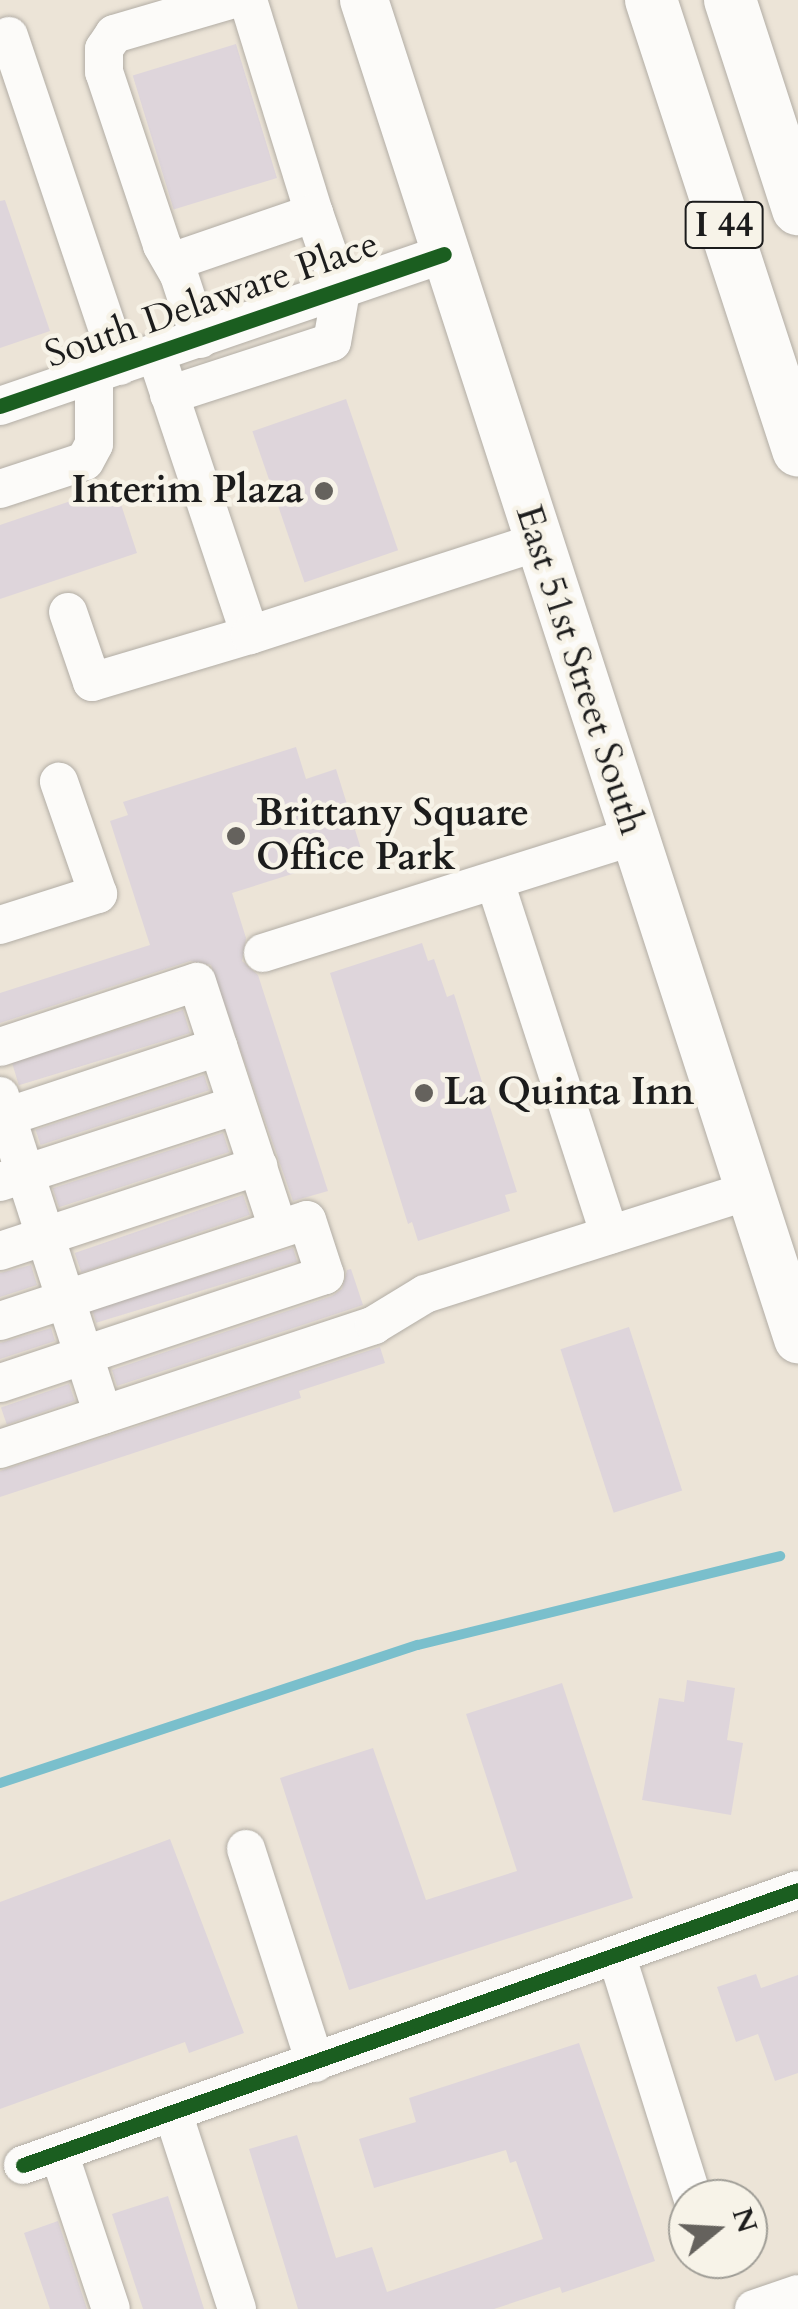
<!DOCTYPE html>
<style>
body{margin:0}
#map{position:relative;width:798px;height:2309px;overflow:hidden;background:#ece4d7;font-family:Cardo,serif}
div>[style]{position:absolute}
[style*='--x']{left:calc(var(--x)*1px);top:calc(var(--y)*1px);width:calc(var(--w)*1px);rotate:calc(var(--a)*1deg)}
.stream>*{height:10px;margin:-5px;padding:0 5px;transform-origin:5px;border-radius:5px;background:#7abfcc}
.building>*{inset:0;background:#ded5db;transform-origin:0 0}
.roads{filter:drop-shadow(0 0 2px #b2ada5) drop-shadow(0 0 2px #b2ada5)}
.minor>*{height:38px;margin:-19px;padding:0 19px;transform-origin:19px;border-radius:19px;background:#fcfbf9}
.major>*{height:48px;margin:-24px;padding:0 24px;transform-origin:24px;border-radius:24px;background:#fcfbf9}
.highway>*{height:52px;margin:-26px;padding:0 26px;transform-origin:26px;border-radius:26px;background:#fcfbf9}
.cycleway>*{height:15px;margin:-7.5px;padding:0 7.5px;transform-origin:7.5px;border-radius:7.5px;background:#1b5e20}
.dots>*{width:28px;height:28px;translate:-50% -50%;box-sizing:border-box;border:5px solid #f7f3e8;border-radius:50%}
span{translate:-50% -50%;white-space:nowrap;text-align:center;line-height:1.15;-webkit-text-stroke:9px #f7f3e8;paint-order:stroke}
.shield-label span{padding:2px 8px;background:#f7f3e8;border:2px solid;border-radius:8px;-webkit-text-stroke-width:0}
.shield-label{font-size:35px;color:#1c1c1c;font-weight:700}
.street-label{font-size:38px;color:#1c1c1c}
.poi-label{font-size:38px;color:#1c1c1c;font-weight:700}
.right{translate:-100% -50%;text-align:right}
.left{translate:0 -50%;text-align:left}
.north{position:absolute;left:668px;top:2179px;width:100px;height:100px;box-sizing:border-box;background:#f7f3e8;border:2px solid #9f9d96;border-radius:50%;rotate:72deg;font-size:28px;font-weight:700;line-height:40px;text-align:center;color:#1c1c1c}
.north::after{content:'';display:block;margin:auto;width:35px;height:45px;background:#65625d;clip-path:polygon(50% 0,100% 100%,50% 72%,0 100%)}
</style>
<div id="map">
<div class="stream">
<i style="--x:0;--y:1783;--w:440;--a:-18.3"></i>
<i style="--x:418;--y:1645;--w:373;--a:-13.8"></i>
</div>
<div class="building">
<i style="left:236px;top:44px;width:140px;height:108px;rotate:73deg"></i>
<i style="clip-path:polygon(5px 200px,50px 331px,0 348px,0 201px)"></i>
<i style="left:346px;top:399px;width:160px;height:99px;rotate:71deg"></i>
<i style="clip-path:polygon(115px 486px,137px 553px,0 599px,0 525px)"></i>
<i style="clip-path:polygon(296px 747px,306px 779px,336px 769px,362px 852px,232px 893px,246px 938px,242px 961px,258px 975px,328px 1191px,293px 1201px,211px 965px,190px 961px,0 1023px,0 993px,150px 945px,110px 821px,128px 815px,123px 802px)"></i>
<i style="clip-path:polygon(422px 943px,428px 961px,434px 959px,447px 997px,454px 994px,517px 1192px,505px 1195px,510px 1211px,418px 1241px,412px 1222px,408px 1224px,330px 973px)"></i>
<i style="left:183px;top:1010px;width:24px;height:179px;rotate:73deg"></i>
<i style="left:204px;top:1075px;width:16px;height:177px;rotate:72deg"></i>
<i style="left:223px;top:1133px;width:20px;height:179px;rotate:72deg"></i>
<i style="left:243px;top:1195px;width:21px;height:178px;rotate:71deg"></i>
<i style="left:293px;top:1248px;width:14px;height:210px;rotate:73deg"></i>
<i style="clip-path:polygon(31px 1265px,37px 1285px,0 1297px,0 1273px)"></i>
<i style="clip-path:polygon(351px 1269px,363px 1305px,117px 1386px,112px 1370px,332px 1296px,342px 1289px,347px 1270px)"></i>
<i style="left:629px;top:1327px;width:172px;height:72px;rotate:72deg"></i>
<i style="clip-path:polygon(51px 1328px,55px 1341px,0 1359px,0 1343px)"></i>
<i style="clip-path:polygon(380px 1347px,385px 1363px,299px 1391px,301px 1398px,0 1497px,0 1471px)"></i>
<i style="left:69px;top:1384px;width:18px;height:72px;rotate:71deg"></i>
<i style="clip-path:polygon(687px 1680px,735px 1688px,727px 1740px,743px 1743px,731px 1815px,642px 1800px,659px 1698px,684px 1702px)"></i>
<i style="clip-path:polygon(562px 1683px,633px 1898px,349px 1990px,280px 1778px,373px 1748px,426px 1900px,517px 1871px,466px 1714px)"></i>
<i style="clip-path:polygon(170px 1839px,244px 2033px,189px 2053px,185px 2042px,0 2109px,0 1902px)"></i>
<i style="clip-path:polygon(756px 1974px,761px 1988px,798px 1975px,798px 2073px,775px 2081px,758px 2034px,736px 2042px,717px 1987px)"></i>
<i style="clip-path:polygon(579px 2043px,655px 2261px,562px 2293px,560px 2287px,494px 2309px,298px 2309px,249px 2149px,297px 2135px,336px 2258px,372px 2247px,387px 2292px,543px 2239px,516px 2161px,510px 2163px,506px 2150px,374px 2188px,359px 2139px,416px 2122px,409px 2098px)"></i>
<i style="clip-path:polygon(168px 2196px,204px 2309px,143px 2309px,112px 2214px)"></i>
<i style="clip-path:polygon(58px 2221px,87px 2309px,50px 2309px,24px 2233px)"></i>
</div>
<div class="roads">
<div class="minor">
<i style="--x:248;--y:0;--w:223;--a:72.8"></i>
<i style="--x:9;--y:36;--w:348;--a:71.4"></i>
<i style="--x:200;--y:339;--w:67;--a:-108.2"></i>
<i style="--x:179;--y:275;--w:34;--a:-120"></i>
<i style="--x:162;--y:245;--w:182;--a:-108.5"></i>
<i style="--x:104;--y:72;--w:23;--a:-90"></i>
<i style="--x:104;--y:49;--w:18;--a:-56"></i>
<i style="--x:114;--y:34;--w:121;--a:-16.3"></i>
<i style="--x:169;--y:395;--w:171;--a:-18"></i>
<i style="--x:332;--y:342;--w:52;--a:-80"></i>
<i style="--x:341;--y:291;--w:83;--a:-109.1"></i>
<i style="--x:314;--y:213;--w:150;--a:161"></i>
<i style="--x:0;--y:406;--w:469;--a:-18.9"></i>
<i style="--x:0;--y:489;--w:89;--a:-18.2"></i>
<i style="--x:85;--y:461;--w:19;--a:-62"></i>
<i style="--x:94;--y:444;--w:69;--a:-90"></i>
<i style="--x:68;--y:612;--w:74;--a:71.1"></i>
<i style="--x:92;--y:682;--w:165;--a:-16.6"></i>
<i style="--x:250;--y:635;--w:296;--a:-108.5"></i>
<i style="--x:250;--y:635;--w:303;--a:-17.9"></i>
<i style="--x:495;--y:882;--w:371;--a:72"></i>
<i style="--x:0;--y:925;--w:103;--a:-17.6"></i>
<i style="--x:98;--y:894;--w:119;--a:-109.2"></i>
<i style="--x:263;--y:953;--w:389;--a:-17.5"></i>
<i style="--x:0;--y:1047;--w:207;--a:-18.3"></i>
<i style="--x:197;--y:982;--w:260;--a:71.8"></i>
<i style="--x:0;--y:1096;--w:335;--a:72.1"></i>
<i style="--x:0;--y:1119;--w:230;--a:-18.3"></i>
<i style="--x:0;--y:1182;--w:249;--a:-18"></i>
<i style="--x:0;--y:1251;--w:272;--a:-18.2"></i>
<i style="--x:0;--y:1321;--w:323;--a:-18.2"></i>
<i style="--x:307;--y:1220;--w:58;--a:71.9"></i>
<i style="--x:325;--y:1275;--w:342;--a:161.6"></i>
<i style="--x:0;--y:1449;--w:394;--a:-18.3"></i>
<i style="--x:374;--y:1325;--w:60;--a:-31.3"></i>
<i style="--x:425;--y:1294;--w:341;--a:-17.7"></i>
<i style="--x:246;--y:1849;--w:225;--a:72.1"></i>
<i style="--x:617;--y:1957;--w:254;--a:72.6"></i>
<i style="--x:173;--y:2113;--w:206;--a:71.9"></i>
<i style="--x:59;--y:2153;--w:164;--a:71.6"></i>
<i style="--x:23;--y:2165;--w:822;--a:-19.54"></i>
<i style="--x:754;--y:2309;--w:46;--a:-18.8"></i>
</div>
<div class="major">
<i style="--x:364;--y:0;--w:1408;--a:72.04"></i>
</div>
<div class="highway">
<i style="--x:651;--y:0;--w:474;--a:71.9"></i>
<i style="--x:730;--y:0;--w:220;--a:72"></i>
</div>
</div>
<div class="cycleway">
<i style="--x:0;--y:406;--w:469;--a:-18.9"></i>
<i style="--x:23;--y:2165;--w:822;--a:-19.54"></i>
</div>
<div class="dots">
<i style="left:324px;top:491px;background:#65625d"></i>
<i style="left:236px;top:836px;background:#65625d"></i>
<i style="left:424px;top:1093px;background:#65625d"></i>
</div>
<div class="shield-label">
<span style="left:724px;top:225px">I 44</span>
</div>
<div class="street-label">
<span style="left:212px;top:300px;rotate:-19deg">South Delaware Place</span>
<span style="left:580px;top:670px;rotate:72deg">East 51st Street South</span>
</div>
<div class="poi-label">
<span class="right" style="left:304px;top:491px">Interim Plaza</span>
<span class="left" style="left:256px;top:836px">Brittany Square<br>Office Park</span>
<span class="left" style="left:444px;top:1093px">La Quinta Inn</span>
</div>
<div class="north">N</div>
</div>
